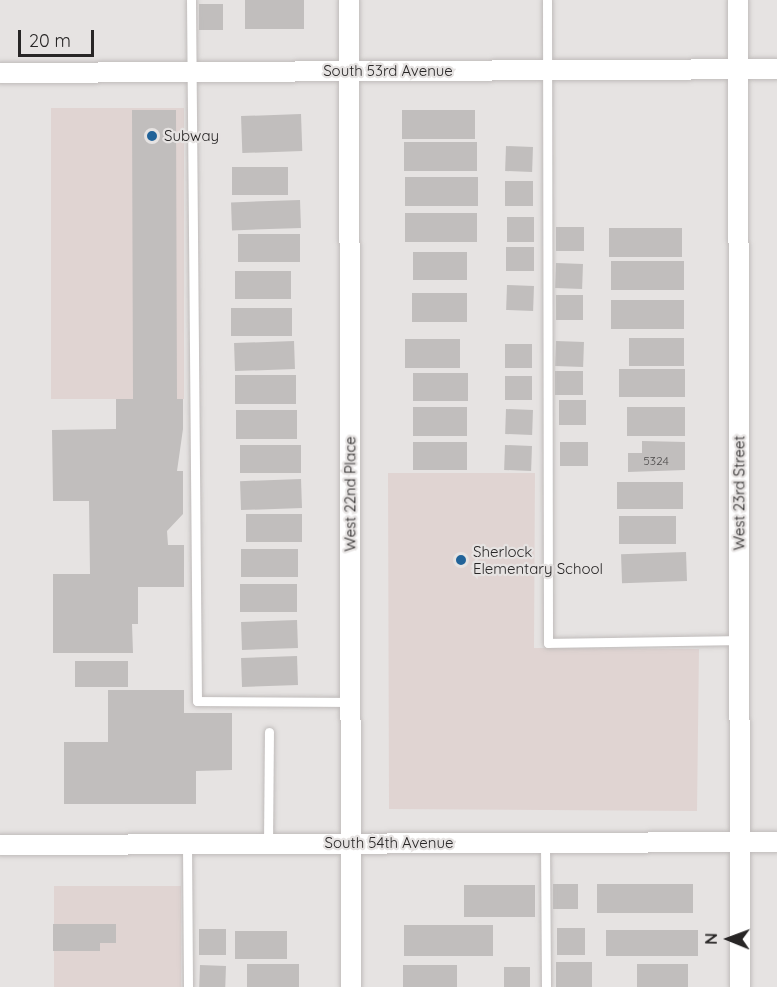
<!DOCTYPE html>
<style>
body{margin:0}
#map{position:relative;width:777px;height:987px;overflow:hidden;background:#e6e3e2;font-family:Quicksand,sans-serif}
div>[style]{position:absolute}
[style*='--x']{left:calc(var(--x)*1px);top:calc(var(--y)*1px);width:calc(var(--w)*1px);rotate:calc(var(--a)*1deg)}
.built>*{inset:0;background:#e0d4d2;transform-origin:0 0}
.building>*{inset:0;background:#c1bebd;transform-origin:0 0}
.roads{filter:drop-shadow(0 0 2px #bfbbba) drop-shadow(0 0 2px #bfbbba)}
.service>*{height:9px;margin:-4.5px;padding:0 4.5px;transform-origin:4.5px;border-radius:4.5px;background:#fff}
.minor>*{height:20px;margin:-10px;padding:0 10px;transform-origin:10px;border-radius:10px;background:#fff}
.dots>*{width:16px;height:16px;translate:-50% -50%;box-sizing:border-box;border:3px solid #e6e3e2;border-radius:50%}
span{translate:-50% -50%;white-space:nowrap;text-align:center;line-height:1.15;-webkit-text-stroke:4.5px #e6e3e2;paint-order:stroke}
.number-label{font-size:12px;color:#4e4c4c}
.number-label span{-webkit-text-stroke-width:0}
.street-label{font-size:15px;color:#282626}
.poi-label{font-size:15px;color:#282626}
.left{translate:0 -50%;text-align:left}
.north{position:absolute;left:699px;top:909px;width:60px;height:60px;-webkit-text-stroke:4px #e6e3e2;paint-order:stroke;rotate:271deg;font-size:16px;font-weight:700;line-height:24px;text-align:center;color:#282626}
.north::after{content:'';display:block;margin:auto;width:21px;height:27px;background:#282626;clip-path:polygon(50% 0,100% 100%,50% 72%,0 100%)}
.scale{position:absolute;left:18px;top:30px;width:76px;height:27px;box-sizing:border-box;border:3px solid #282626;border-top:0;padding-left:8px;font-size:18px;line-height:21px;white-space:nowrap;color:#282626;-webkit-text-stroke:4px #e6e3e2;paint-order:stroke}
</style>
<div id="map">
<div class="built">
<i style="left:184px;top:108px;width:291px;height:133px;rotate:90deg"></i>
<i style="clip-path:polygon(388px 473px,535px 473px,534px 648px,699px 649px,697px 811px,389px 809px)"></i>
<i style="left:54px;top:886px;width:127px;height:101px"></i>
</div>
<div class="building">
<i style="left:245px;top:0;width:59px;height:29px"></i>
<i style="left:199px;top:4px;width:24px;height:26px"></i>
<i style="clip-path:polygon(132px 110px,176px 110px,177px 399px,183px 399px,183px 429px,177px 471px,183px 471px,183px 514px,167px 531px,168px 545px,184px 545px,184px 587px,138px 587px,138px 624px,132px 624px,133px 653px,53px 653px,53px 574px,90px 574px,89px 501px,53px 501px,52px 430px,116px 429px,116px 399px,133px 399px)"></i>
<i style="left:402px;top:110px;width:73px;height:29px"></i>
<i style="left:301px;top:114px;width:37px;height:60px;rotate:88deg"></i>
<i style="left:477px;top:142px;width:29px;height:73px;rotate:90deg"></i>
<i style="left:506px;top:146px;width:27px;height:25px;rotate:2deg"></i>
<i style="left:232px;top:167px;width:56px;height:28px"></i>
<i style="left:405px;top:177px;width:73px;height:29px"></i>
<i style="left:505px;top:181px;width:28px;height:25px"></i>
<i style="left:300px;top:200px;width:28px;height:69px;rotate:88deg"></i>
<i style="left:405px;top:213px;width:72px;height:29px"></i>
<i style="left:507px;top:217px;width:27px;height:25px"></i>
<i style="left:556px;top:227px;width:28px;height:24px"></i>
<i style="left:609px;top:228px;width:73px;height:29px"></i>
<i style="left:300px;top:234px;width:28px;height:62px;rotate:90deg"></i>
<i style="left:506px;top:247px;width:28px;height:24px"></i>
<i style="left:413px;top:252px;width:54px;height:28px"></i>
<i style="left:611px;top:261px;width:73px;height:29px"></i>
<i style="left:556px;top:263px;width:27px;height:25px;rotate:2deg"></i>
<i style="left:235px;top:271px;width:56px;height:28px"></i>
<i style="left:507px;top:285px;width:27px;height:25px;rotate:2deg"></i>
<i style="left:412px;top:293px;width:55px;height:29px"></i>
<i style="left:556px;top:295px;width:27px;height:25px"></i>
<i style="left:611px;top:300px;width:73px;height:29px"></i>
<i style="left:292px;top:308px;width:28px;height:61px;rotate:90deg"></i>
<i style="left:684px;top:338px;width:28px;height:55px;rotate:90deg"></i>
<i style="left:460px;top:339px;width:29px;height:55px;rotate:90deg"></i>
<i style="left:294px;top:341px;width:28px;height:60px;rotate:88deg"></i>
<i style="left:556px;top:341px;width:28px;height:25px;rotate:2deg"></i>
<i style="left:505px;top:344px;width:27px;height:24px"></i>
<i style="left:685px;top:369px;width:28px;height:66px;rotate:90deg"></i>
<i style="left:555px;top:371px;width:28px;height:24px"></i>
<i style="left:413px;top:373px;width:55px;height:28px"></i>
<i style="left:296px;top:375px;width:29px;height:61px;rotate:90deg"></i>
<i style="left:505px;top:376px;width:27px;height:24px"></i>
<i style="left:559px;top:400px;width:27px;height:25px"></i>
<i style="left:413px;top:407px;width:54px;height:29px"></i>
<i style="left:685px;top:407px;width:29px;height:58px;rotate:90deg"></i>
<i style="left:506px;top:409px;width:27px;height:25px;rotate:2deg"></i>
<i style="left:236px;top:410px;width:61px;height:29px"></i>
<i style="clip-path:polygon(642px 441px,685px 442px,685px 470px,628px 472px,628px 453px,642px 453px)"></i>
<i style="left:413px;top:442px;width:54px;height:28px"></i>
<i style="left:560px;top:442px;width:28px;height:24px"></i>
<i style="left:301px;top:445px;width:28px;height:61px;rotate:90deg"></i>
<i style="left:505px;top:445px;width:27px;height:25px;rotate:2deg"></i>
<i style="left:301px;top:479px;width:29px;height:61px;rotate:88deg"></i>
<i style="left:683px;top:482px;width:27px;height:66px;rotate:90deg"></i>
<i style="left:246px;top:514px;width:56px;height:28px"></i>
<i style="left:676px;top:516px;width:28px;height:57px;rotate:90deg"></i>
<i style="left:298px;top:549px;width:28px;height:57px;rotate:90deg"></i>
<i style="left:686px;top:552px;width:29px;height:65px;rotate:88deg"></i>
<i style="left:297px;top:584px;width:28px;height:57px;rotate:90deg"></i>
<i style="left:297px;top:620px;width:28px;height:56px;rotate:88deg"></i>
<i style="left:297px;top:656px;width:29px;height:56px;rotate:88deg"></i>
<i style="left:128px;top:661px;width:26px;height:53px;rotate:90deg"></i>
<i style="clip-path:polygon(108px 690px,184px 690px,184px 713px,232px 713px,232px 770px,196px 771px,196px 804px,64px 804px,64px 742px,108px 742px)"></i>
<i style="left:553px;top:884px;width:25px;height:25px"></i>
<i style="left:597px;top:884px;width:96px;height:29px"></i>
<i style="left:464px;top:885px;width:71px;height:32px"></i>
<i style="clip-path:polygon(53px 924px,116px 924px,116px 943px,100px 943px,100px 951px,53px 951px)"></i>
<i style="left:404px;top:925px;width:89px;height:31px"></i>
<i style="left:557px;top:928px;width:28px;height:27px"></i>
<i style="left:199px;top:929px;width:27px;height:26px"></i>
<i style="left:606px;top:930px;width:92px;height:26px"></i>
<i style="left:235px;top:931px;width:52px;height:28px"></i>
<i style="left:556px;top:962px;width:36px;height:25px"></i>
<i style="left:247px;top:964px;width:52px;height:23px"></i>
<i style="left:637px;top:964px;width:51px;height:23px"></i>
<i style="left:200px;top:965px;width:26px;height:22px;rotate:2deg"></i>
<i style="left:403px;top:965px;width:54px;height:22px"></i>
<i style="left:504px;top:967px;width:26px;height:20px"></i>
</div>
<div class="roads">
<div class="service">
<i style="--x:191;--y:0;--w:701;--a:89.51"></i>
<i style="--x:197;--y:701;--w:153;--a:0.4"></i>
<i style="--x:547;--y:0;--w:643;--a:89.91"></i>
<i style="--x:548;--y:643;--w:192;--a:-0.9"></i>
<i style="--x:187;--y:844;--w:143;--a:89.6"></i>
<i style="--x:268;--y:844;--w:112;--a:-89.5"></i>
<i style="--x:545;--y:844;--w:143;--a:89.6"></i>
</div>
<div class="minor">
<i style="--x:349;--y:0;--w:987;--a:89.88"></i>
<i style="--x:738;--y:0;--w:987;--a:89.88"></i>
<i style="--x:0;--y:73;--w:777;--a:-0.29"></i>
<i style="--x:0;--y:845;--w:777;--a:-0.22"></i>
</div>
</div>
<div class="dots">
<i style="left:152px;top:136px;background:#216399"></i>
<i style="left:461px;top:560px;background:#216399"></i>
</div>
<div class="number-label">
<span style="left:656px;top:461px">5324</span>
</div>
<div class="street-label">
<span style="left:388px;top:71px">South 53rd Avenue</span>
<span style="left:739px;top:493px;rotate:-90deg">West 23rd Street</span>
<span style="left:350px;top:494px;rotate:-90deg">West 22nd Place</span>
<span style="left:389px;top:843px">South 54th Avenue</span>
</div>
<div class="poi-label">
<span class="left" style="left:164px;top:136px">Subway</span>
<span class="left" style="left:473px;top:560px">Sherlock<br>Elementary School</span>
</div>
<div class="north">N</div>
<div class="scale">20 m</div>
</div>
